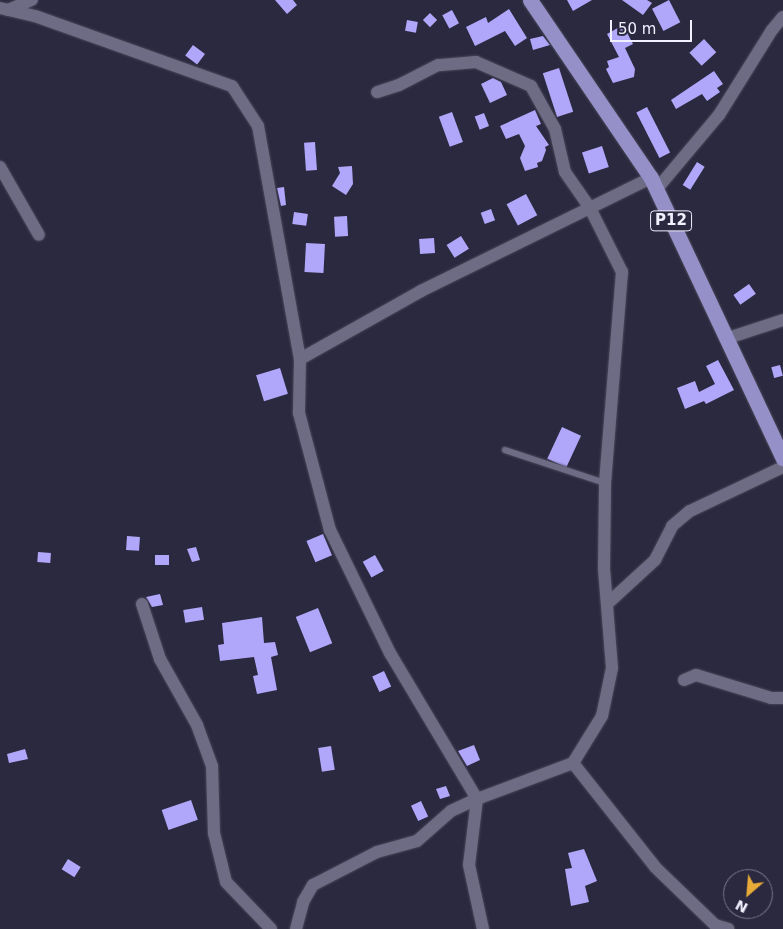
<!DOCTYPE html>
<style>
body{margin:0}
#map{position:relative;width:783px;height:929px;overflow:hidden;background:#2b293f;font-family:"DejaVu Sans",sans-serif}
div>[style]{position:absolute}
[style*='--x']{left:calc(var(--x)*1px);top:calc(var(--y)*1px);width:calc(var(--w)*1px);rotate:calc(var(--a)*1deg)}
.building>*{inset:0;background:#b1a7fa;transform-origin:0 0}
.roads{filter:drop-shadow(0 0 1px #494759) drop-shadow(0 0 1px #494759)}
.lane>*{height:6px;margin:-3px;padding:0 3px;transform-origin:3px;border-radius:3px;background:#6e6c85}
.street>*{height:12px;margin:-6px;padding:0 6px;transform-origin:6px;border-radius:6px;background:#6e6c85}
.primary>*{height:15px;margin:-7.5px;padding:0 7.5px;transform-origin:7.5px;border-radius:7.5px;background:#9690c8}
span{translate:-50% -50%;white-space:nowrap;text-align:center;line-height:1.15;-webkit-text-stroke:5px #2b293f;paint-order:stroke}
.shield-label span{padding:1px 4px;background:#2b293f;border:1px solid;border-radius:4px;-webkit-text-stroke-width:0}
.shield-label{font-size:15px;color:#f1f0ff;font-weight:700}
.north{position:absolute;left:723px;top:869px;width:50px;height:50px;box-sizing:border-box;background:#2b293f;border:1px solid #7a798c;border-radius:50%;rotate:207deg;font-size:14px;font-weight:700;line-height:20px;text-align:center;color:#f1f0ff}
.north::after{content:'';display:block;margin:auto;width:18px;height:22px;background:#e9ab38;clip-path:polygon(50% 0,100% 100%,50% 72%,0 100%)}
.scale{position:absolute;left:610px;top:20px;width:82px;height:22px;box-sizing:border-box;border:2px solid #f1f0ff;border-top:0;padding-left:6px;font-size:15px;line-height:18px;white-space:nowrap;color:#f1f0ff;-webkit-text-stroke:4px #2b293f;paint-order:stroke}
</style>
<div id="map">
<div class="building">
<i style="clip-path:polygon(275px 0,293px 0,297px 5px,287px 14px)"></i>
<i style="clip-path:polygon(567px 0,592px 0,573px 11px)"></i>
<i style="clip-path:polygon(622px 0,647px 0,652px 3px,643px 15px)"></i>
<i style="left:669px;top:0;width:25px;height:19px;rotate:63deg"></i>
<i style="clip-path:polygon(509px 9px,527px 38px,515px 46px,505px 31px,475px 46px,466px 27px,486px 17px,488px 23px)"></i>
<i style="left:452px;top:10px;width:15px;height:11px;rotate:62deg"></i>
<i style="left:430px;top:13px;width:10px;height:10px;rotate:45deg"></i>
<i style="left:407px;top:20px;width:11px;height:11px;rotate:10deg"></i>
<i style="clip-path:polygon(623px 25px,633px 44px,625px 48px,635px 69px,634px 77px,613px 83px,606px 69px,609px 67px,607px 61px,619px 57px,607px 34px)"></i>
<i style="clip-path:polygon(543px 36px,550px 45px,533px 50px,530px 39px)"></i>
<i style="left:704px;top:39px;width:18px;height:20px;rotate:47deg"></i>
<i style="left:193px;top:45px;width:15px;height:13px;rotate:37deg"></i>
<i style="left:559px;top:68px;width:46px;height:17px;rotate:72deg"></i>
<i style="clip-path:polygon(714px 71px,723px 84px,717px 88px,720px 92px,707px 101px,702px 94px,676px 109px,671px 100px)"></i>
<i style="clip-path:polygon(493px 78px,501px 82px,507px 95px,490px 103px,481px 84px)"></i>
<i style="left:647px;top:107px;width:51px;height:12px;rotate:63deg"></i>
<i style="clip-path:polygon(535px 110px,541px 124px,536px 126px,549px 145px,545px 147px,546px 150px,542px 161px,537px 163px,538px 167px,525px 171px,520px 158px,525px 146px,519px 134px,506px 139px,500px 126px)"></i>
<i style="left:452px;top:112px;width:32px;height:14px;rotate:70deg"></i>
<i style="left:484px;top:113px;width:14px;height:10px;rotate:69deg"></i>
<i style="left:315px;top:142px;width:28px;height:11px;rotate:86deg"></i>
<i style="left:602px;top:146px;width:22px;height:21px;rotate:72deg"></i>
<i style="left:697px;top:162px;width:9px;height:27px;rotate:32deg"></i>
<i style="clip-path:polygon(352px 166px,353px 184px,346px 195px,332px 186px,340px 173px,338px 167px)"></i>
<i style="clip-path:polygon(284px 187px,286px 205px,281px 206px,277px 188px)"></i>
<i style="left:526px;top:194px;width:24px;height:22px;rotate:62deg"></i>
<i style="left:491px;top:209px;width:12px;height:11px;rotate:70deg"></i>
<i style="left:294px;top:212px;width:14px;height:12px;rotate:8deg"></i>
<i style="left:347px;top:216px;width:20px;height:13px;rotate:87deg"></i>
<i style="left:461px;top:236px;width:15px;height:17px;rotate:58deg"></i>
<i style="left:434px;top:238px;width:15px;height:15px;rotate:86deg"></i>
<i style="left:306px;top:243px;width:19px;height:29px;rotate:3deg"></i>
<i style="left:749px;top:284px;width:12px;height:19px;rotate:55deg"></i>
<i style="clip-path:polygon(718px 360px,734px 390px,706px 404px,704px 401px,685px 409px,677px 388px,695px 381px,699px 392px,715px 384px,706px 366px)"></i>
<i style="left:780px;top:365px;width:11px;height:9px;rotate:75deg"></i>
<i style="left:280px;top:368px;width:27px;height:25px;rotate:73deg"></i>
<i style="left:562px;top:427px;width:21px;height:35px;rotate:25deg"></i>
<i style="left:323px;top:534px;width:23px;height:18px;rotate:67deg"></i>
<i style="left:127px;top:536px;width:13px;height:14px;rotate:4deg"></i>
<i style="clip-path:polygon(196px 547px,200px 560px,192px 562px,187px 549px)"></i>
<i style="left:38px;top:552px;width:13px;height:10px;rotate:4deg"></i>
<i style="left:155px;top:555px;width:14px;height:10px"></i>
<i style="left:375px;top:555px;width:18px;height:14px;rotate:61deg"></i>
<i style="clip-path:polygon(160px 594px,163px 605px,152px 607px,146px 597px)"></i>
<i style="left:202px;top:607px;width:13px;height:19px;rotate:81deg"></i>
<i style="left:318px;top:608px;width:38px;height:24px;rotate:68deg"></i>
<i style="clip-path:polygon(262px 617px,264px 643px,275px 642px,278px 655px,271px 657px,277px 690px,257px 694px,253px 676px,258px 675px,254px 657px,220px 661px,218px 645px,224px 644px,222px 623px)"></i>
<i style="left:384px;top:671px;width:17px;height:13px;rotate:65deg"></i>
<i style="clip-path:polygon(474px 745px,480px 760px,467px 766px,458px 751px)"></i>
<i style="left:331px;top:746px;width:24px;height:13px;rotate:81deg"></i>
<i style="clip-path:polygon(25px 749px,28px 759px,9px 763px,7px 754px)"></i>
<i style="clip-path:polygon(446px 786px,450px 796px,440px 799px,436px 789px)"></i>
<i style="left:191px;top:800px;width:21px;height:31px;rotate:71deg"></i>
<i style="left:421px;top:801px;width:17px;height:11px;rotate:65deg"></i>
<i style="clip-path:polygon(584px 849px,597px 881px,585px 886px,589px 902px,571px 906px,565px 869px,572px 868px,568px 853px)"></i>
<i style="left:68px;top:859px;width:15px;height:12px;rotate:32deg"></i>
</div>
<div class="roads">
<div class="lane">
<i style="--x:505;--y:450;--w:105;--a:18.3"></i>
</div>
<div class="street">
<i style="--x:0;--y:8;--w:36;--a:13"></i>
<i style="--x:35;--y:16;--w:209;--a:19.6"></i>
<i style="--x:232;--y:86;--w:48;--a:57"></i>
<i style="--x:258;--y:126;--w:237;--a:79.8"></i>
<i style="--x:300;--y:359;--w:54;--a:91.1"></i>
<i style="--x:299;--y:413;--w:121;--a:75.2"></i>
<i style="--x:330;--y:530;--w:137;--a:64"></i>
<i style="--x:390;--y:653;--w:170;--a:59.2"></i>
<i style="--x:477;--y:799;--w:66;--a:96.9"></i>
<i style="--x:469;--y:865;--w:66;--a:77.7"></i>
<i style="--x:8;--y:10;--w:26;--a:-23"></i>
<i style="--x:0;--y:167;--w:78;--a:60.2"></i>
<i style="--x:656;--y:190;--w:98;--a:-50"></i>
<i style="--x:719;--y:115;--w:100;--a:-58.1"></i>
<i style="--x:772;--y:30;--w:17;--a:-50"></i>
<i style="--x:728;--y:338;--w:58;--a:-18.1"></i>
<i style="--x:300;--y:359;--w:139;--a:-29.3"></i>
<i style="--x:421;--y:291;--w:256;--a:-26.2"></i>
<i style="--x:142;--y:604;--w:58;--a:71.9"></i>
<i style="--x:160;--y:659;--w:76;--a:60.7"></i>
<i style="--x:197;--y:725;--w:44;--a:69.9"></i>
<i style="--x:212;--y:766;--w:67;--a:88.3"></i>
<i style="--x:214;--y:833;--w:50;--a:76.2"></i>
<i style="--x:226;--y:882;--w:65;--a:46.2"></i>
<i style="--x:607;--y:604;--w:65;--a:-42.5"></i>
<i style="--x:655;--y:560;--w:38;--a:-63"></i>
<i style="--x:672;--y:526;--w:23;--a:-40"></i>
<i style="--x:690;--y:511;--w:103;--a:-25.3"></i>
<i style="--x:684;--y:680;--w:13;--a:-23"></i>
<i style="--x:696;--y:675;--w:78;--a:17"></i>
<i style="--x:771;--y:698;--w:12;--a:0"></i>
<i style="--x:573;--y:763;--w:132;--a:51.7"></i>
<i style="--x:655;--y:867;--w:83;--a:44"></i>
<i style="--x:715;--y:925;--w:14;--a:17"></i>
<i style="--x:296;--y:929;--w:28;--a:-75"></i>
<i style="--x:303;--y:902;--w:20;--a:-60"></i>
<i style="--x:313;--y:885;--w:72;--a:-27.3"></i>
<i style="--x:377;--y:852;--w:41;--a:-15.4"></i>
<i style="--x:417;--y:841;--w:45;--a:-41.4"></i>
<i style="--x:451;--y:811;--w:29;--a:-25"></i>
<i style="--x:477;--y:799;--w:103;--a:-20.6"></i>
<i style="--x:573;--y:763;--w:55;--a:-58.3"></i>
<i style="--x:602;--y:716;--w:49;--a:-78.2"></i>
<i style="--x:612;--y:668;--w:99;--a:-94.6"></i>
<i style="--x:604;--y:569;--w:86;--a:-89.3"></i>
<i style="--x:605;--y:483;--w:212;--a:-85.4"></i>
<i style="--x:622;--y:272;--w:72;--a:-116.6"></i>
<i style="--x:590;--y:208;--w:44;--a:-124.8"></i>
<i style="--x:565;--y:172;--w:44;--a:-103.1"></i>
<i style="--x:555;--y:129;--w:49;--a:-119.2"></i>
<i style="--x:531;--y:86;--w:60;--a:-156.4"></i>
<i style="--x:476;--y:62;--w:38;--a:175"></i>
<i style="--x:438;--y:65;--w:44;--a:152.9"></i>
<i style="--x:399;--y:85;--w:23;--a:162"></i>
</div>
<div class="primary">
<i style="--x:530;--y:0;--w:215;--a:55.8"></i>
<i style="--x:651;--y:178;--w:310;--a:64.8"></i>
</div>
</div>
<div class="shield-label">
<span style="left:671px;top:221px">P12</span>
</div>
<div class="north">N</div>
<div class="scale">50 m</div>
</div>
